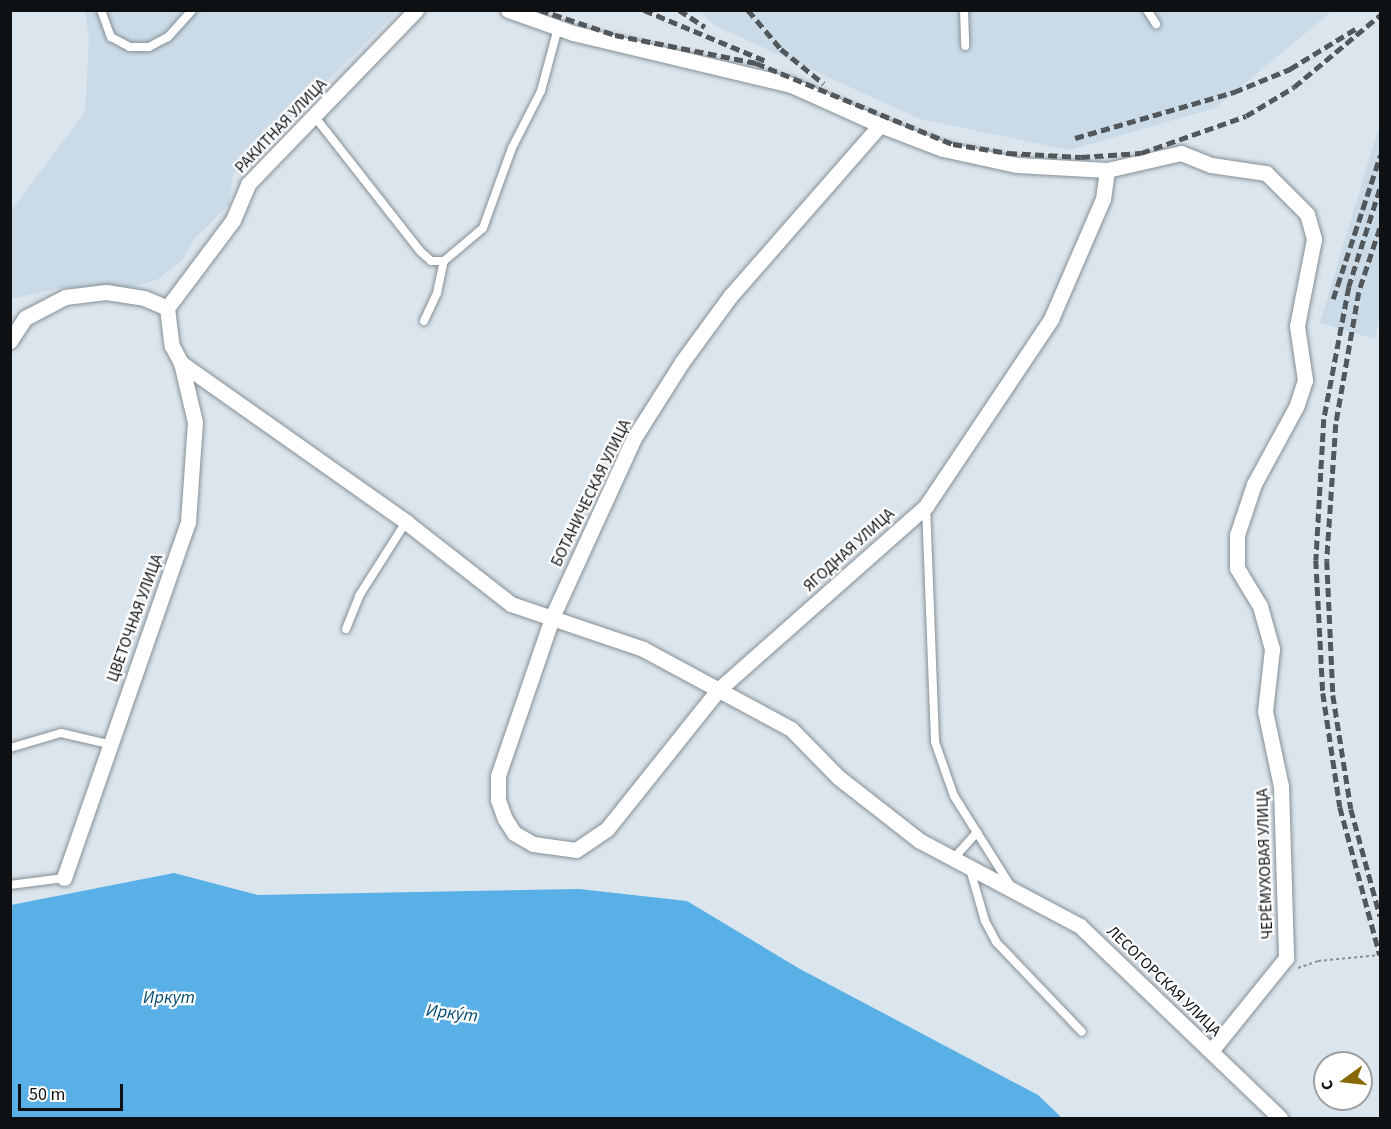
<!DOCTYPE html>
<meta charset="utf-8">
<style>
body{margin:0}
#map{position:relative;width:1391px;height:1129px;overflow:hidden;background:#dbe5ed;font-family:"Source Sans 3",sans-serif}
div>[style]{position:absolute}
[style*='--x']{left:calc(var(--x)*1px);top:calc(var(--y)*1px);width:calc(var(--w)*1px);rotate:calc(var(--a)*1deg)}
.built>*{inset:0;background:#cadbe7}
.water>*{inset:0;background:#59b0e7}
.path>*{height:2px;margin-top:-1px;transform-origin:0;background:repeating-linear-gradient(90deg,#889095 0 3px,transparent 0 6px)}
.roads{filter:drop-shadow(0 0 2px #858f95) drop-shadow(0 0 2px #858f95)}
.service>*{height:8px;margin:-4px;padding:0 4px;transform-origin:4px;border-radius:4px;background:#fff}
.minor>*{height:15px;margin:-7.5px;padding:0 7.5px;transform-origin:7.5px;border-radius:7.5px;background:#fff}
.rail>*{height:4.5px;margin-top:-2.25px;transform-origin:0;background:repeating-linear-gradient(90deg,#51575b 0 9px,transparent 0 13.5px)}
span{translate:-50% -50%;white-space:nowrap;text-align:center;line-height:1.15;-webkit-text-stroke:4.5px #fff;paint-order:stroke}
.street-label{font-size:16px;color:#0d1113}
.water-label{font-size:18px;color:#024b70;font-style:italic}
.frame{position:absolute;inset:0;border:12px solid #0d1113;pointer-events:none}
.north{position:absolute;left:1313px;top:1051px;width:60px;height:60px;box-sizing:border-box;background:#fff;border:2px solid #9ea0a1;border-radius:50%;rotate:255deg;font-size:16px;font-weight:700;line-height:24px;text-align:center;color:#0d1113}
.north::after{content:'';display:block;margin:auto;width:21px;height:27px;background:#886804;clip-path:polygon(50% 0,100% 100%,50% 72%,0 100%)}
.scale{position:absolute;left:18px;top:1084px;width:105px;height:27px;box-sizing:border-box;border:3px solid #0d1113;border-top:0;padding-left:8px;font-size:18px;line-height:21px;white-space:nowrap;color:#0d1113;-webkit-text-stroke:4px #fff;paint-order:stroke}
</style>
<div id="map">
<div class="built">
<i style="clip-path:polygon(85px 11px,398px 11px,233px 175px,229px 205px,194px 239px,183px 259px,157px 280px,133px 287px,60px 288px,11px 299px,10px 212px,85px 112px,89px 39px)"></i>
<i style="clip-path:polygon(699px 11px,1332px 11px,1215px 108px,1070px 150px,920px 119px,716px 26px)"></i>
<i style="clip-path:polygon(1380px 123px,1380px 313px,1375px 339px,1320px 323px)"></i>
</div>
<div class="water">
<i style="clip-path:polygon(174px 873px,258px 895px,579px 889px,687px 901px,800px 969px,1038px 1095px,1062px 1118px,11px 1118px,11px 905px)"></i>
</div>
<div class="path">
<i style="--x:1298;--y:968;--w:21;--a:-19"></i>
<i style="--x:1318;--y:961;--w:62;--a:-5.5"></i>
</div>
<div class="roads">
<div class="service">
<i style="--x:101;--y:10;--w:29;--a:70"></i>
<i style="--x:111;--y:37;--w:21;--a:28"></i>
<i style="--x:130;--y:47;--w:19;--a:0"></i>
<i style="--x:149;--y:47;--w:21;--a:-28"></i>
<i style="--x:168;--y:37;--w:36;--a:-48"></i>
<i style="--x:964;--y:10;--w:36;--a:88"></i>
<i style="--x:1147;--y:10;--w:17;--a:57"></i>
<i style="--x:315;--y:117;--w:170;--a:51.9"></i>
<i style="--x:420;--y:251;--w:15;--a:42"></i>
<i style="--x:431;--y:261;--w:13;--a:0"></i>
<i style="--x:444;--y:261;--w:51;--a:-40.2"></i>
<i style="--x:483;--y:228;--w:85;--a:-70.1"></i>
<i style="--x:512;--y:148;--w:64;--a:-63"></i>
<i style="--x:541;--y:91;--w:65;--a:-74.9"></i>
<i style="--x:424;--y:321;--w:31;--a:-65"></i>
<i style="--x:437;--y:293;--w:33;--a:-78"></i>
<i style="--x:926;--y:506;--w:236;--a:87.8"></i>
<i style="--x:935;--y:742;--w:57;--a:70.6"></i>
<i style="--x:954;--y:796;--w:105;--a:57.8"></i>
<i style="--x:346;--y:629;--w:35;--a:-68"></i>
<i style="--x:359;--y:596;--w:88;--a:-57.6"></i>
<i style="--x:10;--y:748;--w:53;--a:-16.4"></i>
<i style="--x:61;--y:733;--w:48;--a:13.2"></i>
<i style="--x:953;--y:859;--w:36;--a:-48"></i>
<i style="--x:970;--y:869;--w:54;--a:73.9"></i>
<i style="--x:985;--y:921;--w:24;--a:62"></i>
<i style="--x:996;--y:942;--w:124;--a:46.3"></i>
<i style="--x:10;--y:885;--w:54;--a:-7.4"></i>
</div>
<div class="minor">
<i style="--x:508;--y:10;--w:69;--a:19.5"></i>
<i style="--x:573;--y:33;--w:224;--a:13.4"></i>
<i style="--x:791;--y:85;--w:98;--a:24.2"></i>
<i style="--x:880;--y:125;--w:67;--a:20.9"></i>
<i style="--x:943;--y:149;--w:76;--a:12.2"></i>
<i style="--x:1017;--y:165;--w:90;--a:3.2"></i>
<i style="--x:1107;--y:170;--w:76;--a:-12.9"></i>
<i style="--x:1181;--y:153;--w:32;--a:22"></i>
<i style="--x:1211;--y:165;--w:56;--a:8.3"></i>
<i style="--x:1266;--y:173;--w:58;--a:45"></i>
<i style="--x:1307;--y:214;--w:26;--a:74"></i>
<i style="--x:1314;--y:239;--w:89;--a:101.1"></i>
<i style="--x:1297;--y:326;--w:55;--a:81.6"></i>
<i style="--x:1305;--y:380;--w:28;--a:108"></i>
<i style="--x:1296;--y:407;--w:88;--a:118.6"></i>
<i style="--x:1254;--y:484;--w:54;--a:108.4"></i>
<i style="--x:1237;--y:535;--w:33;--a:90"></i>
<i style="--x:1237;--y:568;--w:44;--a:58.8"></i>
<i style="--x:1260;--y:606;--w:45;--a:74.4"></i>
<i style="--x:1272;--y:649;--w:62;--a:96.4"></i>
<i style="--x:1265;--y:711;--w:77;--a:78"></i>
<i style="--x:1281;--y:786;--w:172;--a:88.3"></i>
<i style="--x:1286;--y:958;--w:119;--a:128.9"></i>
<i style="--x:880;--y:125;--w:226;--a:131.2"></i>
<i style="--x:731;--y:295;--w:83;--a:126.2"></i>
<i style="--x:682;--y:362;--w:90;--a:122.3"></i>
<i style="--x:634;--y:438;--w:195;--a:114.6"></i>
<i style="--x:553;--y:615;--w:170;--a:108.9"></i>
<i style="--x:498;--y:776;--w:24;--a:90"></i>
<i style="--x:498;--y:800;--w:20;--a:70"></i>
<i style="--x:505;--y:819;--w:17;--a:57"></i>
<i style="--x:514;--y:833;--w:22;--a:30"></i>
<i style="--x:533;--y:844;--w:43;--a:7.9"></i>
<i style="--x:576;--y:850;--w:37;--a:-34"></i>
<i style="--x:607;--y:829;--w:176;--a:-51.4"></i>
<i style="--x:717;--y:691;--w:279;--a:-41.5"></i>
<i style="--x:926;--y:506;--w:225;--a:-56.2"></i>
<i style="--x:1051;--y:319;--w:131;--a:-66.6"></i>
<i style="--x:1103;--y:199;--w:29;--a:-82"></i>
<i style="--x:167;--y:308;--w:38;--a:83"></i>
<i style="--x:172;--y:346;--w:19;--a:62"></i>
<i style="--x:181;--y:363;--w:276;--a:35.2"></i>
<i style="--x:406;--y:522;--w:133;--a:38"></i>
<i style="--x:511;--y:604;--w:139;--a:18.8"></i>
<i style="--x:643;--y:649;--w:168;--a:28.4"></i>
<i style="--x:791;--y:729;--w:67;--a:45.6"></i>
<i style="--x:838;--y:777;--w:104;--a:38"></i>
<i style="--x:920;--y:841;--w:181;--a:28"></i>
<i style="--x:1080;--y:926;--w:277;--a:43.8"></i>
<i style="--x:167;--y:308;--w:110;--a:-53.1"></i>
<i style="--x:233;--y:220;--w:39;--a:-67"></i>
<i style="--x:248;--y:184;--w:242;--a:-46"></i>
<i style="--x:10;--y:341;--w:27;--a:-57"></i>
<i style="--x:25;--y:318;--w:45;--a:-27.7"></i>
<i style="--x:65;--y:297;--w:41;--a:-7"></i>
<i style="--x:106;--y:292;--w:38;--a:9"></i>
<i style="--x:144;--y:298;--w:25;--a:23"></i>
<i style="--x:64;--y:878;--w:377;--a:-70.8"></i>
<i style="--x:188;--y:522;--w:100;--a:-86"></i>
<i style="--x:195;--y:422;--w:61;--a:-103.3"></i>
</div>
</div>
<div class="rail">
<i style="--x:540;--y:10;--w:79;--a:18.4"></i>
<i style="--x:615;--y:35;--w:144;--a:11.2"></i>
<i style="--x:756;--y:63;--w:213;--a:22.4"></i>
<i style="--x:953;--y:144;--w:56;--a:9.3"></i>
<i style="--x:1008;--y:153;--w:73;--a:3.1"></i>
<i style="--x:1081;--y:157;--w:60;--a:-3.8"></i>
<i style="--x:1141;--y:153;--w:111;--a:-19.4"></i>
<i style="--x:1246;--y:116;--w:56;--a:-31.1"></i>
<i style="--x:1294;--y:87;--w:112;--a:-39.9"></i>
<i style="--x:644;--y:10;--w:132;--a:22.7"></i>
<i style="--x:679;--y:10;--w:31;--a:33"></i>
<i style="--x:748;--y:10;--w:51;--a:49.8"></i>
<i style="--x:781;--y:49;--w:55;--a:39.1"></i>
<i style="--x:1075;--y:138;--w:166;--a:-16.1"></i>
<i style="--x:1234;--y:92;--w:61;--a:-22.3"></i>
<i style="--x:1290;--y:69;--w:79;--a:-31.5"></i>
<i style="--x:1380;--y:189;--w:103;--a:107.6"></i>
<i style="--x:1349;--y:287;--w:134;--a:100.7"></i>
<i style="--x:1324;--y:419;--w:141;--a:93.2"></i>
<i style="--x:1316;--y:560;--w:133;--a:87"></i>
<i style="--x:1323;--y:693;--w:115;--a:81.5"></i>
<i style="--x:1340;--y:807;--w:153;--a:74.9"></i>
<i style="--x:1380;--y:228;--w:67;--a:108.2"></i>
<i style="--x:1359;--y:292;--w:134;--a:99.9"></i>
<i style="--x:1336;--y:424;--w:137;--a:93.8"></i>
<i style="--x:1327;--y:561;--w:134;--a:87.4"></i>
<i style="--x:1333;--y:695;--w:115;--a:81"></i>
<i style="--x:1351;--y:809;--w:111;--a:74.8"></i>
<i style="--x:1333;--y:299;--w:151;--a:-71.8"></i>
</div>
<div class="street-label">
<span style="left:281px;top:126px;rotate:-46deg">РАКИТНАЯ УЛИЦА</span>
<span style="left:591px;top:493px;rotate:-64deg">БОТАНИЧЕСКАЯ УЛИЦА</span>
<span style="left:849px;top:550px;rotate:-42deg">ЯГОДНАЯ УЛИЦА</span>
<span style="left:135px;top:618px;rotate:-70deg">ЦВЕТОЧНАЯ УЛИЦА</span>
<span style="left:1265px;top:864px;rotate:-92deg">ЧЕРЁМУХОВАЯ УЛИЦА</span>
<span style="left:1164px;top:981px;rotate:44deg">ЛЕСОГОРСКАЯ УЛИЦА</span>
</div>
<div class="water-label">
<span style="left:169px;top:998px">Иркут</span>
<span style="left:452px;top:1014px;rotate:7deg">Ирку́т</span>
</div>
<div class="frame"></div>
<div class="north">С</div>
<div class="scale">50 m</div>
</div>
